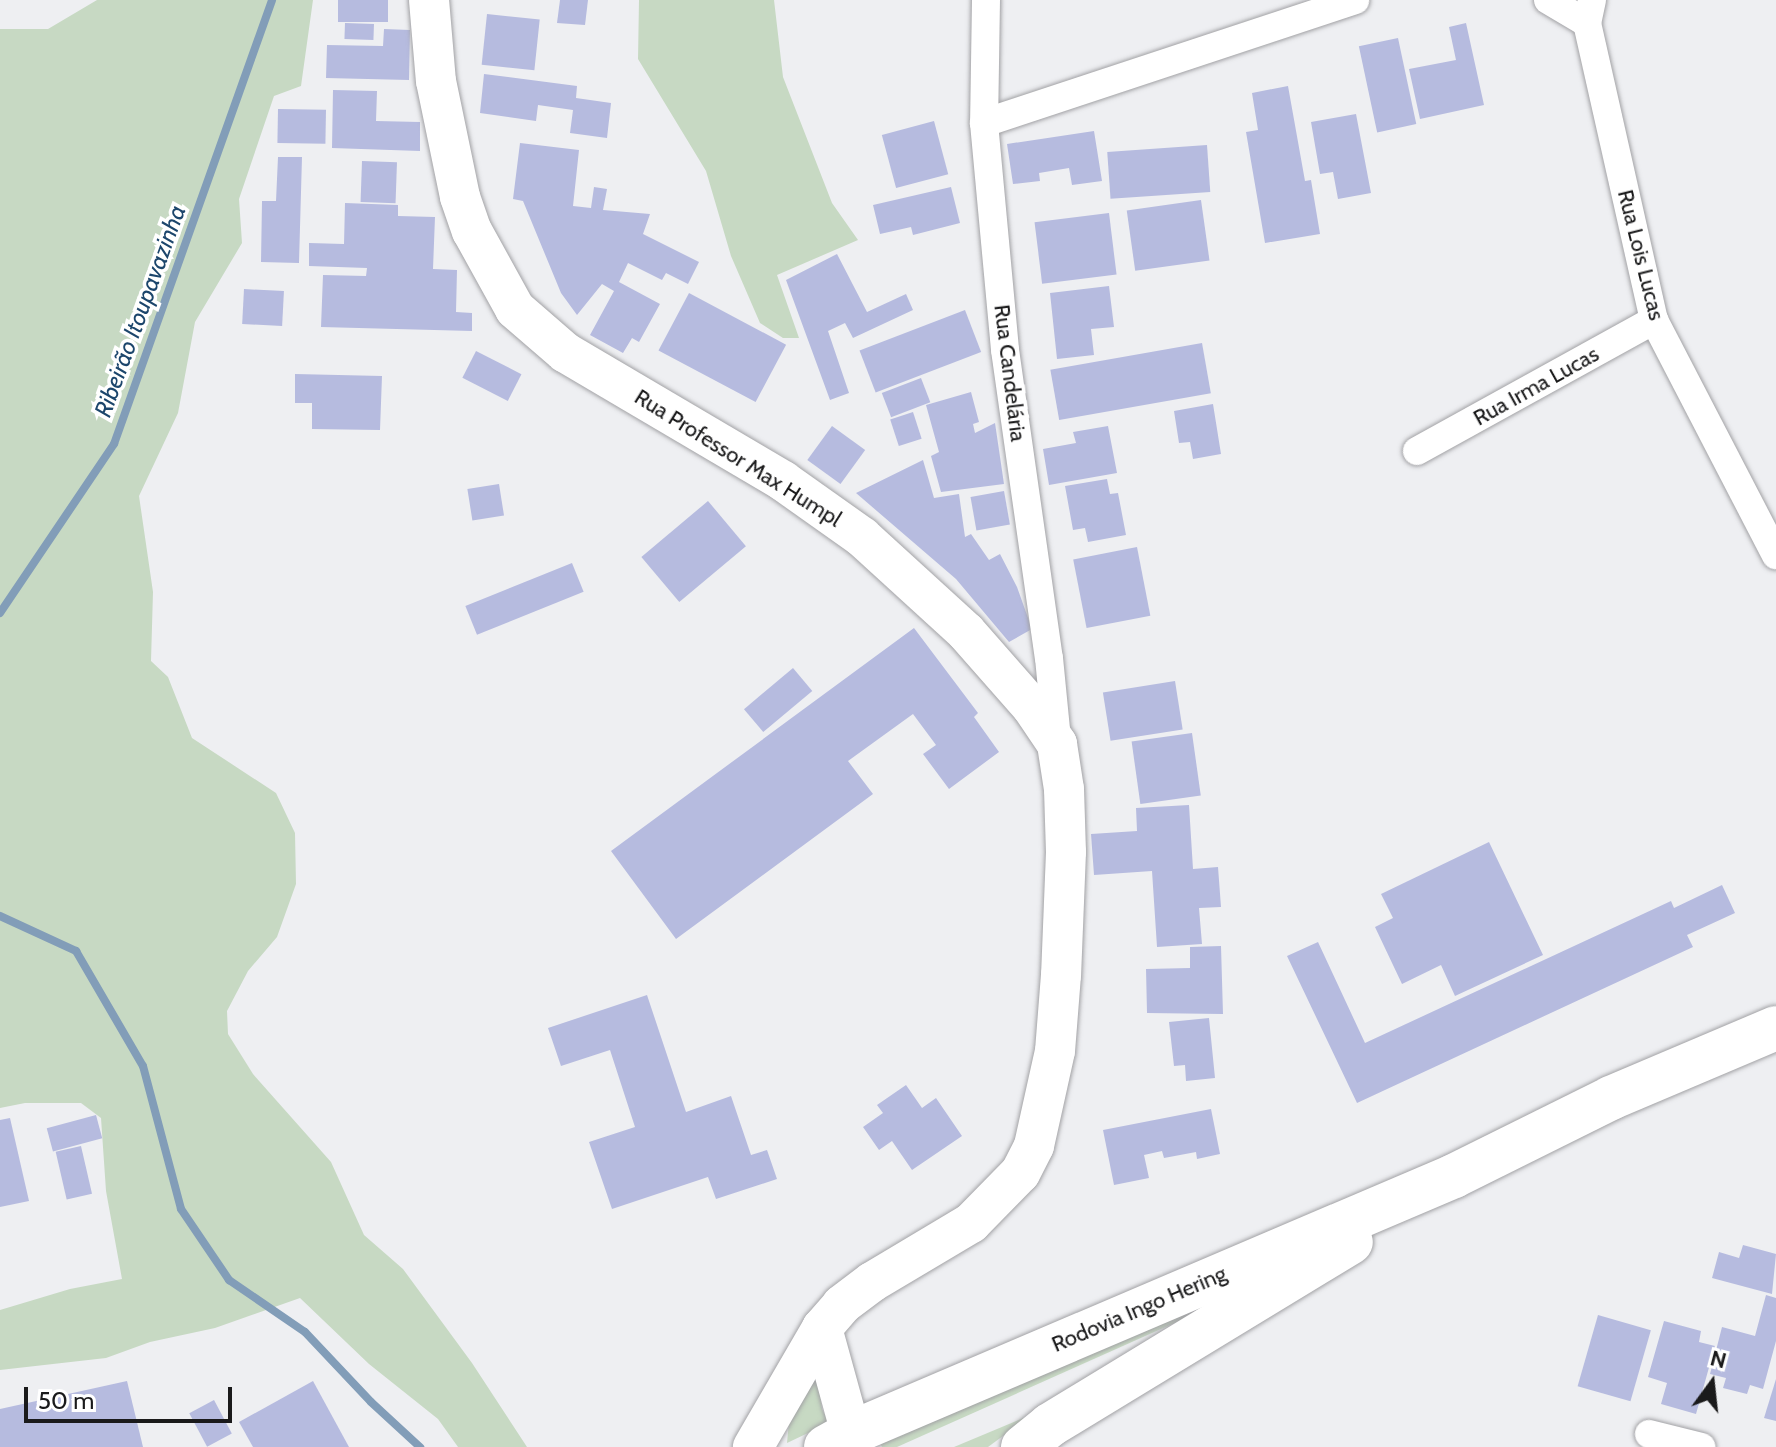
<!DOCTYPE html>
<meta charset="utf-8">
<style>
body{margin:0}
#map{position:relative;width:1776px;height:1447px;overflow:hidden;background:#eeeff2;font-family:Cabin,sans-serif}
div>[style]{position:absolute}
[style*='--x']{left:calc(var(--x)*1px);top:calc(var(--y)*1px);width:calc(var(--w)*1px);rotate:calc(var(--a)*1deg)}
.green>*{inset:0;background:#c7d9c3}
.stream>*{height:8px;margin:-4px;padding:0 4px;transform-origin:4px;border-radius:4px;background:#829db8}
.building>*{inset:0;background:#b6bbdf;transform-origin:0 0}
.roads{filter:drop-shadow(0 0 2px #a2a2a5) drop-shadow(0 0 2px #a2a2a5)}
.street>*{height:28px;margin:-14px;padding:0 14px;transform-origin:14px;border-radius:14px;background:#fff}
.secondary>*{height:40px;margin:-20px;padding:0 20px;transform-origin:20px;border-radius:20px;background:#fff}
.highway>*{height:44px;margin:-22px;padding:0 22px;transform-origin:22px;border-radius:22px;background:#fff}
span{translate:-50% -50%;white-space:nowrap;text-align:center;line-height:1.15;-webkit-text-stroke:7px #fff;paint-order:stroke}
.street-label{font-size:22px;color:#1a1a1b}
.water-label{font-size:24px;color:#1c466c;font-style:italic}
.north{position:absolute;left:1672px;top:1343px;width:80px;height:80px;-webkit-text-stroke:6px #fff;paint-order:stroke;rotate:15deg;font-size:22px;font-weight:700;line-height:32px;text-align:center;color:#1a1a1b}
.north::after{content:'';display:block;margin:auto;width:28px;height:36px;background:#1a1a1b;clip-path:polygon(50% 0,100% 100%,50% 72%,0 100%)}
.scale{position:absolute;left:24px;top:1387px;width:208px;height:36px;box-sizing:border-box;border:4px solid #1a1a1b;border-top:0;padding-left:10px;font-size:24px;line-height:28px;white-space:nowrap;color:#1a1a1b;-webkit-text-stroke:6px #fff;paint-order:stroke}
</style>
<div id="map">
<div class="green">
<i style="clip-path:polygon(97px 0,313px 0,301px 86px,274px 96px,239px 199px,242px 243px,195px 322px,178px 413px,139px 496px,153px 592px,151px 661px,168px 677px,192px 738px,276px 793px,295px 833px,296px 884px,277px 937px,248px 971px,227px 1011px,228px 1034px,253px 1074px,331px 1162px,364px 1235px,403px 1269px,472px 1363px,527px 1447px,458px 1447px,438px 1419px,369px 1364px,300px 1298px,215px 1328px,150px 1342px,106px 1358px,0 1370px,0 1310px,70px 1289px,122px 1279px,106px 1191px,101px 1118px,81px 1103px,25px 1103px,0 1108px,0 29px,48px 29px)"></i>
<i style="clip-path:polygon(639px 0,774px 0,783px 77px,832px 203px,858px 240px,777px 275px,799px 338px,783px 338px,760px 323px,731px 256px,706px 171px,638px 59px)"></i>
<i style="clip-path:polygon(1249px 1278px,1181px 1320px,897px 1447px,882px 1447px,879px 1441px)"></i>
<i style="clip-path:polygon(817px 1375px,822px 1409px,829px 1423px,787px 1443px,789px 1422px)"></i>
<i style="clip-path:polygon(1033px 1414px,988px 1447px,954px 1447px)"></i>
</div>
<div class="stream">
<i style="--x:0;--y:613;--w:204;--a:-56"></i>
<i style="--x:114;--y:444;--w:471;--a:-70.4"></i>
<i style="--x:0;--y:916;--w:84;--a:24.7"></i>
<i style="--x:76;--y:951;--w:133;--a:59.8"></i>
<i style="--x:143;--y:1066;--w:148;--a:75.1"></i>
<i style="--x:181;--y:1209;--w:86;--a:55.9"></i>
<i style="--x:229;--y:1280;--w:92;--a:34.4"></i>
<i style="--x:305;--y:1332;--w:96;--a:46.7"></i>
<i style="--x:371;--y:1402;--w:67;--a:42.6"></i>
</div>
<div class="building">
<i style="left:338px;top:0;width:50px;height:22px"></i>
<i style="clip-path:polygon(560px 0,588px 0,585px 25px,557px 23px)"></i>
<i style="left:487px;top:14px;width:53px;height:51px;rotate:6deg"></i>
<i style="left:345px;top:23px;width:29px;height:16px;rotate:2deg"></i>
<i style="clip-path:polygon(1466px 23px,1484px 105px,1420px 119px,1409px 69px,1456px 60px,1449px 27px)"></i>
<i style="clip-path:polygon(384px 29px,410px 30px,409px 80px,326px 78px,327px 45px,383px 46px)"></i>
<i style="left:1398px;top:38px;width:88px;height:40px;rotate:78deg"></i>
<i style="clip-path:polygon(484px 74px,577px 86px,576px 98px,611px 103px,607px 138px,570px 133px,573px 110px,538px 105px,536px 121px,480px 113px)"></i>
<i style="clip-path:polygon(1288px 86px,1305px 181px,1311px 180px,1320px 234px,1265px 243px,1246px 132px,1258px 130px,1252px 93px)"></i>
<i style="clip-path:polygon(333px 90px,377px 91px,376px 121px,420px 122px,420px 151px,332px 148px)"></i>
<i style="left:278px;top:109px;width:48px;height:34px;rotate:1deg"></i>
<i style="clip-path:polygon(1356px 114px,1371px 193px,1338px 199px,1333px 172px,1320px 174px,1311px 122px)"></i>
<i style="left:934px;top:121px;width:55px;height:54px;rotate:75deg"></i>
<i style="clip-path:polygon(1094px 131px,1102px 181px,1072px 185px,1069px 168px,1039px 173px,1040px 181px,1013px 184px,1007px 144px)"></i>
<i style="clip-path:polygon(520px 143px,579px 150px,573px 206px,591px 208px,594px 187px,607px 189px,603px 210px,650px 214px,643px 234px,699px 262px,688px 284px,666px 273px,662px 280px,628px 263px,619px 282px,660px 304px,639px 342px,632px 338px,623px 353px,590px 335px,614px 291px,602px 284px,577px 315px,561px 293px,523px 201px,513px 199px)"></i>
<i style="left:1207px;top:145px;width:47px;height:100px;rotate:86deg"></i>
<i style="clip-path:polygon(278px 157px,302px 157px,299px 263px,261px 262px,262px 201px,276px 201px)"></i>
<i style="left:362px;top:161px;width:35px;height:41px;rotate:2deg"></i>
<i style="clip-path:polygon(951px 187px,960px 223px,913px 235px,911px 227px,880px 234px,873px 205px)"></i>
<i style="left:1201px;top:200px;width:61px;height:75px;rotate:82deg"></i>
<i style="clip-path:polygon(345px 203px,398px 205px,398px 216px,435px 217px,433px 269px,457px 270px,456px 312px,472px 313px,472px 331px,321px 327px,323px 275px,366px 276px,367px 268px,309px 266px,309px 243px,344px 244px)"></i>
<i style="left:1109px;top:213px;width:62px;height:75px;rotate:83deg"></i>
<i style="clip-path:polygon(837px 254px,867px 312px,906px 294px,913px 310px,853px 338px,845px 323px,828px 331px,849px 393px,830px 400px,786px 280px)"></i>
<i style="clip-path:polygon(1109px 286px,1114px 327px,1091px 329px,1094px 355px,1057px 359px,1050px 293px)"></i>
<i style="left:244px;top:289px;width:40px;height:35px;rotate:3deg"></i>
<i style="left:689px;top:293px;width:110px;height:65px;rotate:28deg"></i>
<i style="left:965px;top:310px;width:45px;height:113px;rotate:69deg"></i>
<i style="left:1202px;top:343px;width:51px;height:154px;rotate:80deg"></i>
<i style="left:476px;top:351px;width:51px;height:30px;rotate:27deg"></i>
<i style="clip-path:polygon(295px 374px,382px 376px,380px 430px,312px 429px,312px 403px,295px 403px)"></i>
<i style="left:921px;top:378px;width:26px;height:42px;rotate:69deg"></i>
<i style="clip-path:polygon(971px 392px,979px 422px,973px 424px,975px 433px,995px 423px,1004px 484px,941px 492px,931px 456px,939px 452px,926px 405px)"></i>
<i style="clip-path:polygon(1213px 404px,1221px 454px,1193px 459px,1190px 442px,1179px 443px,1174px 411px)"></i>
<i style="left:913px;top:412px;width:28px;height:24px;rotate:72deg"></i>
<i style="left:832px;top:426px;width:41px;height:42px;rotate:36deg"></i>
<i style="clip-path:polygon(1108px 426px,1117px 473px,1049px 485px,1043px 449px,1076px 443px,1073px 432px)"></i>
<i style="clip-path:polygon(923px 460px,934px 498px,959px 494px,965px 537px,971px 534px,989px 560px,1000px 554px,1017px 587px,1032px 629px,1009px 642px,956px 579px,856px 493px)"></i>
<i style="clip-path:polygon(1107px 479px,1110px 494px,1118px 493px,1126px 535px,1088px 542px,1085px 528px,1073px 530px,1065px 486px)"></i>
<i style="left:499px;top:484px;width:32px;height:32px;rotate:81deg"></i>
<i style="left:1004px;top:491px;width:34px;height:34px;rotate:80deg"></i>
<i style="left:708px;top:501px;width:59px;height:87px;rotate:50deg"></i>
<i style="left:1137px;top:547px;width:70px;height:65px;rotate:79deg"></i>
<i style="left:572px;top:563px;width:31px;height:115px;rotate:68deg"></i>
<i style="clip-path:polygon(914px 628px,978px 713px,974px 717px,999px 752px,949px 789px,923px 754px,936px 745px,913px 714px,848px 761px,873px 794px,676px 939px,611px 851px)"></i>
<i style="left:793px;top:668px;width:30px;height:64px;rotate:50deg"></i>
<i style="left:1175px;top:681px;width:49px;height:73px;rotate:81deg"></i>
<i style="left:1192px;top:733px;width:63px;height:61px;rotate:82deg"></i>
<i style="clip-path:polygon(1189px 805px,1193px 869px,1218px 867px,1221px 907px,1199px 908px,1202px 944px,1157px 947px,1152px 871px,1094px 875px,1091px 834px,1137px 831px,1136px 808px)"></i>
<i style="clip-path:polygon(1489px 842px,1543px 955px,1455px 996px,1441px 965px,1402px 984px,1375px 927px,1393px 918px,1381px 894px)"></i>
<i style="clip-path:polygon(1722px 885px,1735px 913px,1687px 935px,1693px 947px,1357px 1103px,1287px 956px,1318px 942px,1365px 1043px,1671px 901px,1674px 908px)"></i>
<i style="clip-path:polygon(1221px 946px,1223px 1014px,1147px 1013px,1146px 969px,1190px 968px,1190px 947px)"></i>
<i style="clip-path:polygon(647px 995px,686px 1112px,731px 1096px,751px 1155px,767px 1150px,777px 1179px,716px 1199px,708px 1177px,612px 1209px,589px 1142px,635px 1127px,610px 1050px,561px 1066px,548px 1028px)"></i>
<i style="clip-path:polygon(1209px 1018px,1215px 1078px,1186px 1081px,1185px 1065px,1174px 1066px,1169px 1022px)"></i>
<i style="clip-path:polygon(906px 1085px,922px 1108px,936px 1098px,962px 1136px,912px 1170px,892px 1141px,879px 1150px,863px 1127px,883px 1113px,877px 1105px)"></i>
<i style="clip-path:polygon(1211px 1109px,1220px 1154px,1197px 1159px,1196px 1152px,1164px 1158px,1162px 1151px,1144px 1155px,1149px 1178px,1114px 1185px,1103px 1130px)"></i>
<i style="left:96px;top:1115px;width:24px;height:51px;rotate:75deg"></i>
<i style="clip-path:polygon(10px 1118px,29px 1201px,0 1207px,0 1120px)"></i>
<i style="left:81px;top:1146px;width:49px;height:26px;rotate:77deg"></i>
<i style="clip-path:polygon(1743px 1245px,1776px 1254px,1772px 1294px,1712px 1278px,1719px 1252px,1739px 1258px)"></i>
<i style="clip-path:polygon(1766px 1295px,1776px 1298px,1776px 1341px,1763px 1389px,1750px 1385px,1747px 1394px,1723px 1388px,1726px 1378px,1710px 1374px,1722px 1327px,1755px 1336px)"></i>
<i style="left:1598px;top:1315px;width:55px;height:74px;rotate:16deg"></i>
<i style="clip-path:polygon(1664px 1321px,1701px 1331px,1699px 1342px,1715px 1346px,1696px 1414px,1661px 1404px,1667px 1383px,1648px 1377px)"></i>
<i style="clip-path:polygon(1776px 1379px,1776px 1421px,1764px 1418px)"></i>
<i style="clip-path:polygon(127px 1381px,143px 1447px,0 1447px,0 1409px)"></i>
<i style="clip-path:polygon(313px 1381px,349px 1447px,253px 1447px,239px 1422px)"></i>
<i style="left:214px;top:1400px;width:38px;height:28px;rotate:62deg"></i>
</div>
<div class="roads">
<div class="street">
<i style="--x:986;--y:0;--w:123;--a:90.9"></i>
<i style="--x:984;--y:123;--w:228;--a:84.7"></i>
<i style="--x:1005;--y:350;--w:311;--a:81.9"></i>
<i style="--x:1049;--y:658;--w:81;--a:84.4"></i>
<i style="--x:1548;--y:0;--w:45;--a:30.5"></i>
<i style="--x:1592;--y:0;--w:24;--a:102"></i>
<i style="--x:1587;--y:23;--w:304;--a:77.3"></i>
<i style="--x:1654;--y:320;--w:265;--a:62.6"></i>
<i style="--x:984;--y:123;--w:391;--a:-18.3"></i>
<i style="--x:1417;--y:451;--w:271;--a:-28.9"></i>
<i style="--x:1649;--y:1434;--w:54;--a:14"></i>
</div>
<div class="secondary">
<i style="--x:429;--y:0;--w:81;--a:85.1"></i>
<i style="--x:436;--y:81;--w:118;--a:78.3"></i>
<i style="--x:460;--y:197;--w:36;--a:71"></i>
<i style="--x:472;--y:231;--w:89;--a:61.1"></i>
<i style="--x:515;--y:309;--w:67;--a:40.8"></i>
<i style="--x:566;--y:353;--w:252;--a:30.5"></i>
<i style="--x:783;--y:481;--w:97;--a:35.3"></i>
<i style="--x:862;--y:537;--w:141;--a:42.4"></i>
<i style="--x:966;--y:632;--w:100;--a:48.7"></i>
<i style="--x:1032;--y:707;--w:45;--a:56"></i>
<i style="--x:1057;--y:744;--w:46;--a:81.2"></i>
<i style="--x:1064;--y:789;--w:63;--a:88.2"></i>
<i style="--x:1066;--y:852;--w:123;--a:92.3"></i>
<i style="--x:1061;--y:975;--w:76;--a:94.5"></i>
<i style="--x:1055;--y:1051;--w:97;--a:102.5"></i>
<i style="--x:1034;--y:1146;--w:30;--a:117"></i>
<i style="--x:1020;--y:1173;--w:70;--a:134.4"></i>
<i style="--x:971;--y:1223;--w:115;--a:149.2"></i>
<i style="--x:872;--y:1282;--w:38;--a:143"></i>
<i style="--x:842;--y:1305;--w:30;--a:131"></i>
<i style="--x:822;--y:1328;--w:138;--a:120.1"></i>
<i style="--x:822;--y:1328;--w:109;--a:74.6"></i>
</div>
<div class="highway">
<i style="--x:826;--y:1447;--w:29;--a:-29"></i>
<i style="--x:851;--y:1433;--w:655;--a:-23.08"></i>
<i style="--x:1454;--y:1176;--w:175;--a:-26.4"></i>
<i style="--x:1611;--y:1098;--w:179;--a:-23"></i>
<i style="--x:1023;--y:1447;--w:35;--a:-39"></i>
<i style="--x:1050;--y:1425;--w:352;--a:-31.3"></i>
</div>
</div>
<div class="street-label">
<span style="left:1641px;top:255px;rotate:76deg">Rua Lois Lucas</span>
<span style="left:1010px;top:373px;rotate:83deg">Rua Candelária</span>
<span style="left:1536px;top:386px;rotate:-29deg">Rua Irma Lucas</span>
<span style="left:738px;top:458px;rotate:32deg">Rua Professor Max Humpl</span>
<span style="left:1139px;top:1309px;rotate:-23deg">Rodovia Ingo Hering</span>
</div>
<div class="water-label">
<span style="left:140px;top:311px;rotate:-70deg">Ribeirão Itoupavazinha</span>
</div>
<div class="north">N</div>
<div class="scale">50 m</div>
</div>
